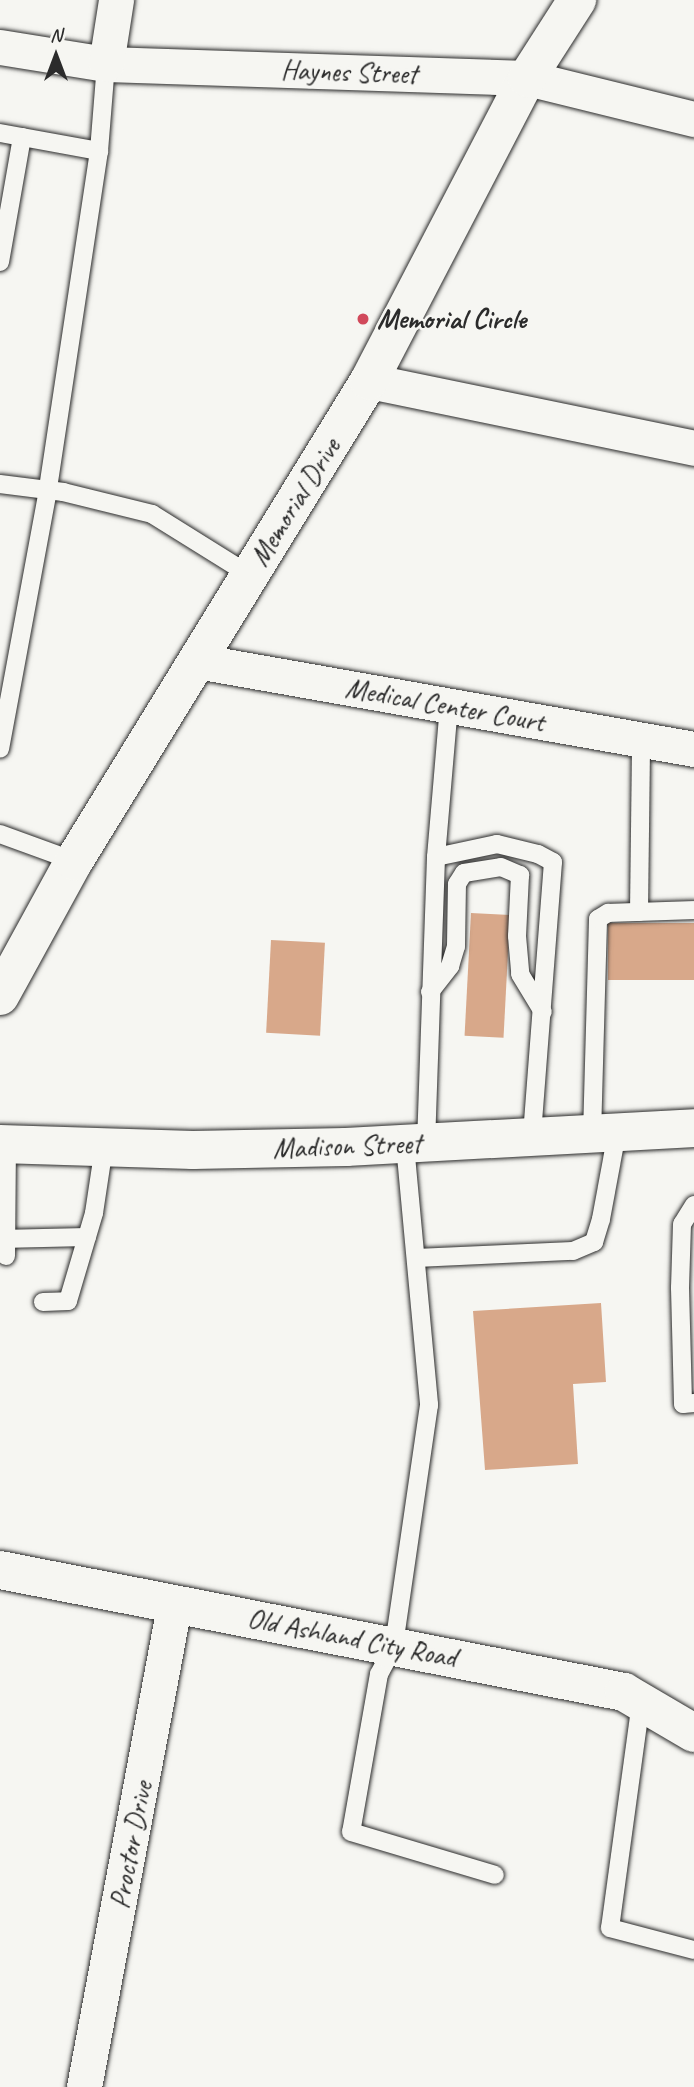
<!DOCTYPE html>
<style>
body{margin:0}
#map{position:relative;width:694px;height:2087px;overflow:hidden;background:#f6f6f2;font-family:Caveat,sans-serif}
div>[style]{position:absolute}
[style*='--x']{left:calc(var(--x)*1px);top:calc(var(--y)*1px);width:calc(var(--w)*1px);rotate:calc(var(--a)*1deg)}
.building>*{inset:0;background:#d8a88a;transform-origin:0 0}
.roads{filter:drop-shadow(0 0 2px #2b2b2b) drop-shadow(0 0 2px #2b2b2b)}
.service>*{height:18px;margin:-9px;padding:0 9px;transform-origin:9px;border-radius:9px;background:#f6f6f2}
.minor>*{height:35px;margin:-17.5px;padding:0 17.5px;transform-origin:17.5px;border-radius:17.5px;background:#f6f6f2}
.tertiary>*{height:38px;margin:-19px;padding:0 19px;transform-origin:19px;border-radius:19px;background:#f6f6f2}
.secondary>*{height:38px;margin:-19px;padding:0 19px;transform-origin:19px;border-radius:19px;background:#f6f6f2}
.primary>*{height:38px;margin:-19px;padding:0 19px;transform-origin:19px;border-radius:19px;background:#f6f6f2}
.dots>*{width:19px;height:19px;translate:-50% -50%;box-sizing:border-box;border:4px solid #f6f6f2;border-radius:50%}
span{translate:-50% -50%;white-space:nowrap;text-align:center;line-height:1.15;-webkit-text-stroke:5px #f6f6f2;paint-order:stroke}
.street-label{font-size:28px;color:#2b2b2b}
.poi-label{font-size:28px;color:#2b2b2b;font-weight:700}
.left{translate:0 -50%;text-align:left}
.north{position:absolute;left:21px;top:21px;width:70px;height:70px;-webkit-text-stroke:5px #f6f6f2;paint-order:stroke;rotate:0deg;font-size:19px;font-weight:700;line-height:28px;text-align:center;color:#2b2b2b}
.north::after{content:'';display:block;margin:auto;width:24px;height:32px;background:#2b2b2b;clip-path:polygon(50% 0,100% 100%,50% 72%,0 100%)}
</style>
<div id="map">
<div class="building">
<i style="left:471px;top:913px;width:39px;height:123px;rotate:3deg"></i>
<i style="left:694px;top:923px;width:57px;height:86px;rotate:90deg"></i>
<i style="left:271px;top:940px;width:54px;height:93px;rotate:3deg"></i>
<i style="clip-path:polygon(601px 1303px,606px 1382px,573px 1384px,578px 1464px,485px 1470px,473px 1311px)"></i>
</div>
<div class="roads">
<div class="service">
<i style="--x:0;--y:133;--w:101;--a:10.3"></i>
<i style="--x:99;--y:151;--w:343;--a:98.6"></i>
<i style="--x:48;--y:490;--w:263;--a:100.5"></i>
<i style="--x:99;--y:151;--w:87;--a:-85.4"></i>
<i style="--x:0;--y:262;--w:127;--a:-80"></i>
<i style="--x:0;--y:484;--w:64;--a:7.2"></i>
<i style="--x:63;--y:492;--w:92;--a:13.9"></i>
<i style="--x:152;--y:514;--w:115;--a:31.9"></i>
<i style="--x:0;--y:834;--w:79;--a:20"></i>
<i style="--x:436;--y:857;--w:152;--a:-85.1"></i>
<i style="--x:639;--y:912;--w:173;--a:-89.3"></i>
<i style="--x:430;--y:992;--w:33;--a:-52"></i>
<i style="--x:450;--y:966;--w:21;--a:-73"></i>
<i style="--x:456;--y:946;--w:62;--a:-89.1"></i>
<i style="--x:457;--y:884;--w:13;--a:-58"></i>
<i style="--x:464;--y:873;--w:37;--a:-9"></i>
<i style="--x:501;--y:867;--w:21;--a:23"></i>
<i style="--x:520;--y:875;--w:61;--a:92.8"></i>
<i style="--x:517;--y:936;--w:38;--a:85"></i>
<i style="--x:520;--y:974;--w:44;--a:58.8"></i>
<i style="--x:592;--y:1135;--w:216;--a:-88.4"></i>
<i style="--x:598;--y:919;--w:12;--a:-31"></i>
<i style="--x:608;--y:913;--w:86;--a:-2"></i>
<i style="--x:426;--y:1144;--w:287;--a:-88"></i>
<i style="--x:436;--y:857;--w:62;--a:-12"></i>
<i style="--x:497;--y:844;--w:42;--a:13.7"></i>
<i style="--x:538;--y:854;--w:17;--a:28"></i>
<i style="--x:553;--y:862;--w:277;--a:94.4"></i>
<i style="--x:405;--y:1145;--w:261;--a:84.7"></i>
<i style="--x:429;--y:1405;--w:244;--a:98.3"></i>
<i style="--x:394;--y:1646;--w:32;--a:118"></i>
<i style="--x:379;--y:1674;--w:160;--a:100"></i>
<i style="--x:351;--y:1832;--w:150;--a:16.6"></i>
<i style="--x:694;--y:1205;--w:22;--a:122"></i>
<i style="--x:682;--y:1224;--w:64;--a:91.8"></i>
<i style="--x:680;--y:1288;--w:116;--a:88.5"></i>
<i style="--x:683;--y:1404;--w:11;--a:-5"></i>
<i style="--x:0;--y:1239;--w:87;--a:-1.3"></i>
<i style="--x:6;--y:1256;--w:112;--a:-89.5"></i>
<i style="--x:416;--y:1258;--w:157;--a:-2.6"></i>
<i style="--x:573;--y:1251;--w:23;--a:-23"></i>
<i style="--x:594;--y:1242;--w:24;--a:-73"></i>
<i style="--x:601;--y:1219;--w:87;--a:-79.5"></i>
<i style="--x:43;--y:1302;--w:25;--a:-2"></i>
<i style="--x:68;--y:1301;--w:92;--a:-73.5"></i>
<i style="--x:94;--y:1213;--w:67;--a:-81.4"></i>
<i style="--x:641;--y:1702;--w:228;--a:97.8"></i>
<i style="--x:610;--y:1928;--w:87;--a:14.7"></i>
</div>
<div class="minor">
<i style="--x:0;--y:47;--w:107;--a:9.1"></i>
<i style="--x:106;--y:64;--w:421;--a:1.9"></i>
<i style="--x:527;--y:78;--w:172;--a:13.8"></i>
<i style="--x:106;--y:64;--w:65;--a:-81.1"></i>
<i style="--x:369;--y:381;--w:332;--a:11.6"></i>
<i style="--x:197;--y:661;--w:505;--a:10.04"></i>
<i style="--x:84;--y:2087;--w:492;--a:-79.4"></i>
</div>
<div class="tertiary">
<i style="--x:0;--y:1570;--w:636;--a:11.06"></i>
<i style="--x:624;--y:1692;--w:81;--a:30.4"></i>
</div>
<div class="secondary">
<i style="--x:0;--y:996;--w:154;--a:-61.3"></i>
<i style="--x:74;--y:861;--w:563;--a:-58.43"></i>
<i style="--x:369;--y:381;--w:342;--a:-62.5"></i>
<i style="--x:527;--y:78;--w:93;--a:-57.3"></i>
</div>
<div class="primary">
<i style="--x:0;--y:1144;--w:193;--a:1.8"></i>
<i style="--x:193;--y:1150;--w:153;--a:-1.1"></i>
<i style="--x:346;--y:1147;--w:349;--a:-3.1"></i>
</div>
</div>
<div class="dots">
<i style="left:363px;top:319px;background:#d1495b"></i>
</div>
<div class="street-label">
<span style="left:349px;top:72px;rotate:2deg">Haynes Street</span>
<span style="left:295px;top:502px;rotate:-58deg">Memorial Drive</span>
<span style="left:445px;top:705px;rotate:10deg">Medical Center Court</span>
<span style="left:347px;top:1146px;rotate:-2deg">Madison Street</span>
<span style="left:352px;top:1638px;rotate:11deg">Old Ashland City Road</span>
<span style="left:131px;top:1845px;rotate:-79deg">Proctor Drive</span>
</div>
<div class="poi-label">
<span class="left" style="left:377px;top:319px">Memorial Circle</span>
</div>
<div class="north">N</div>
</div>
